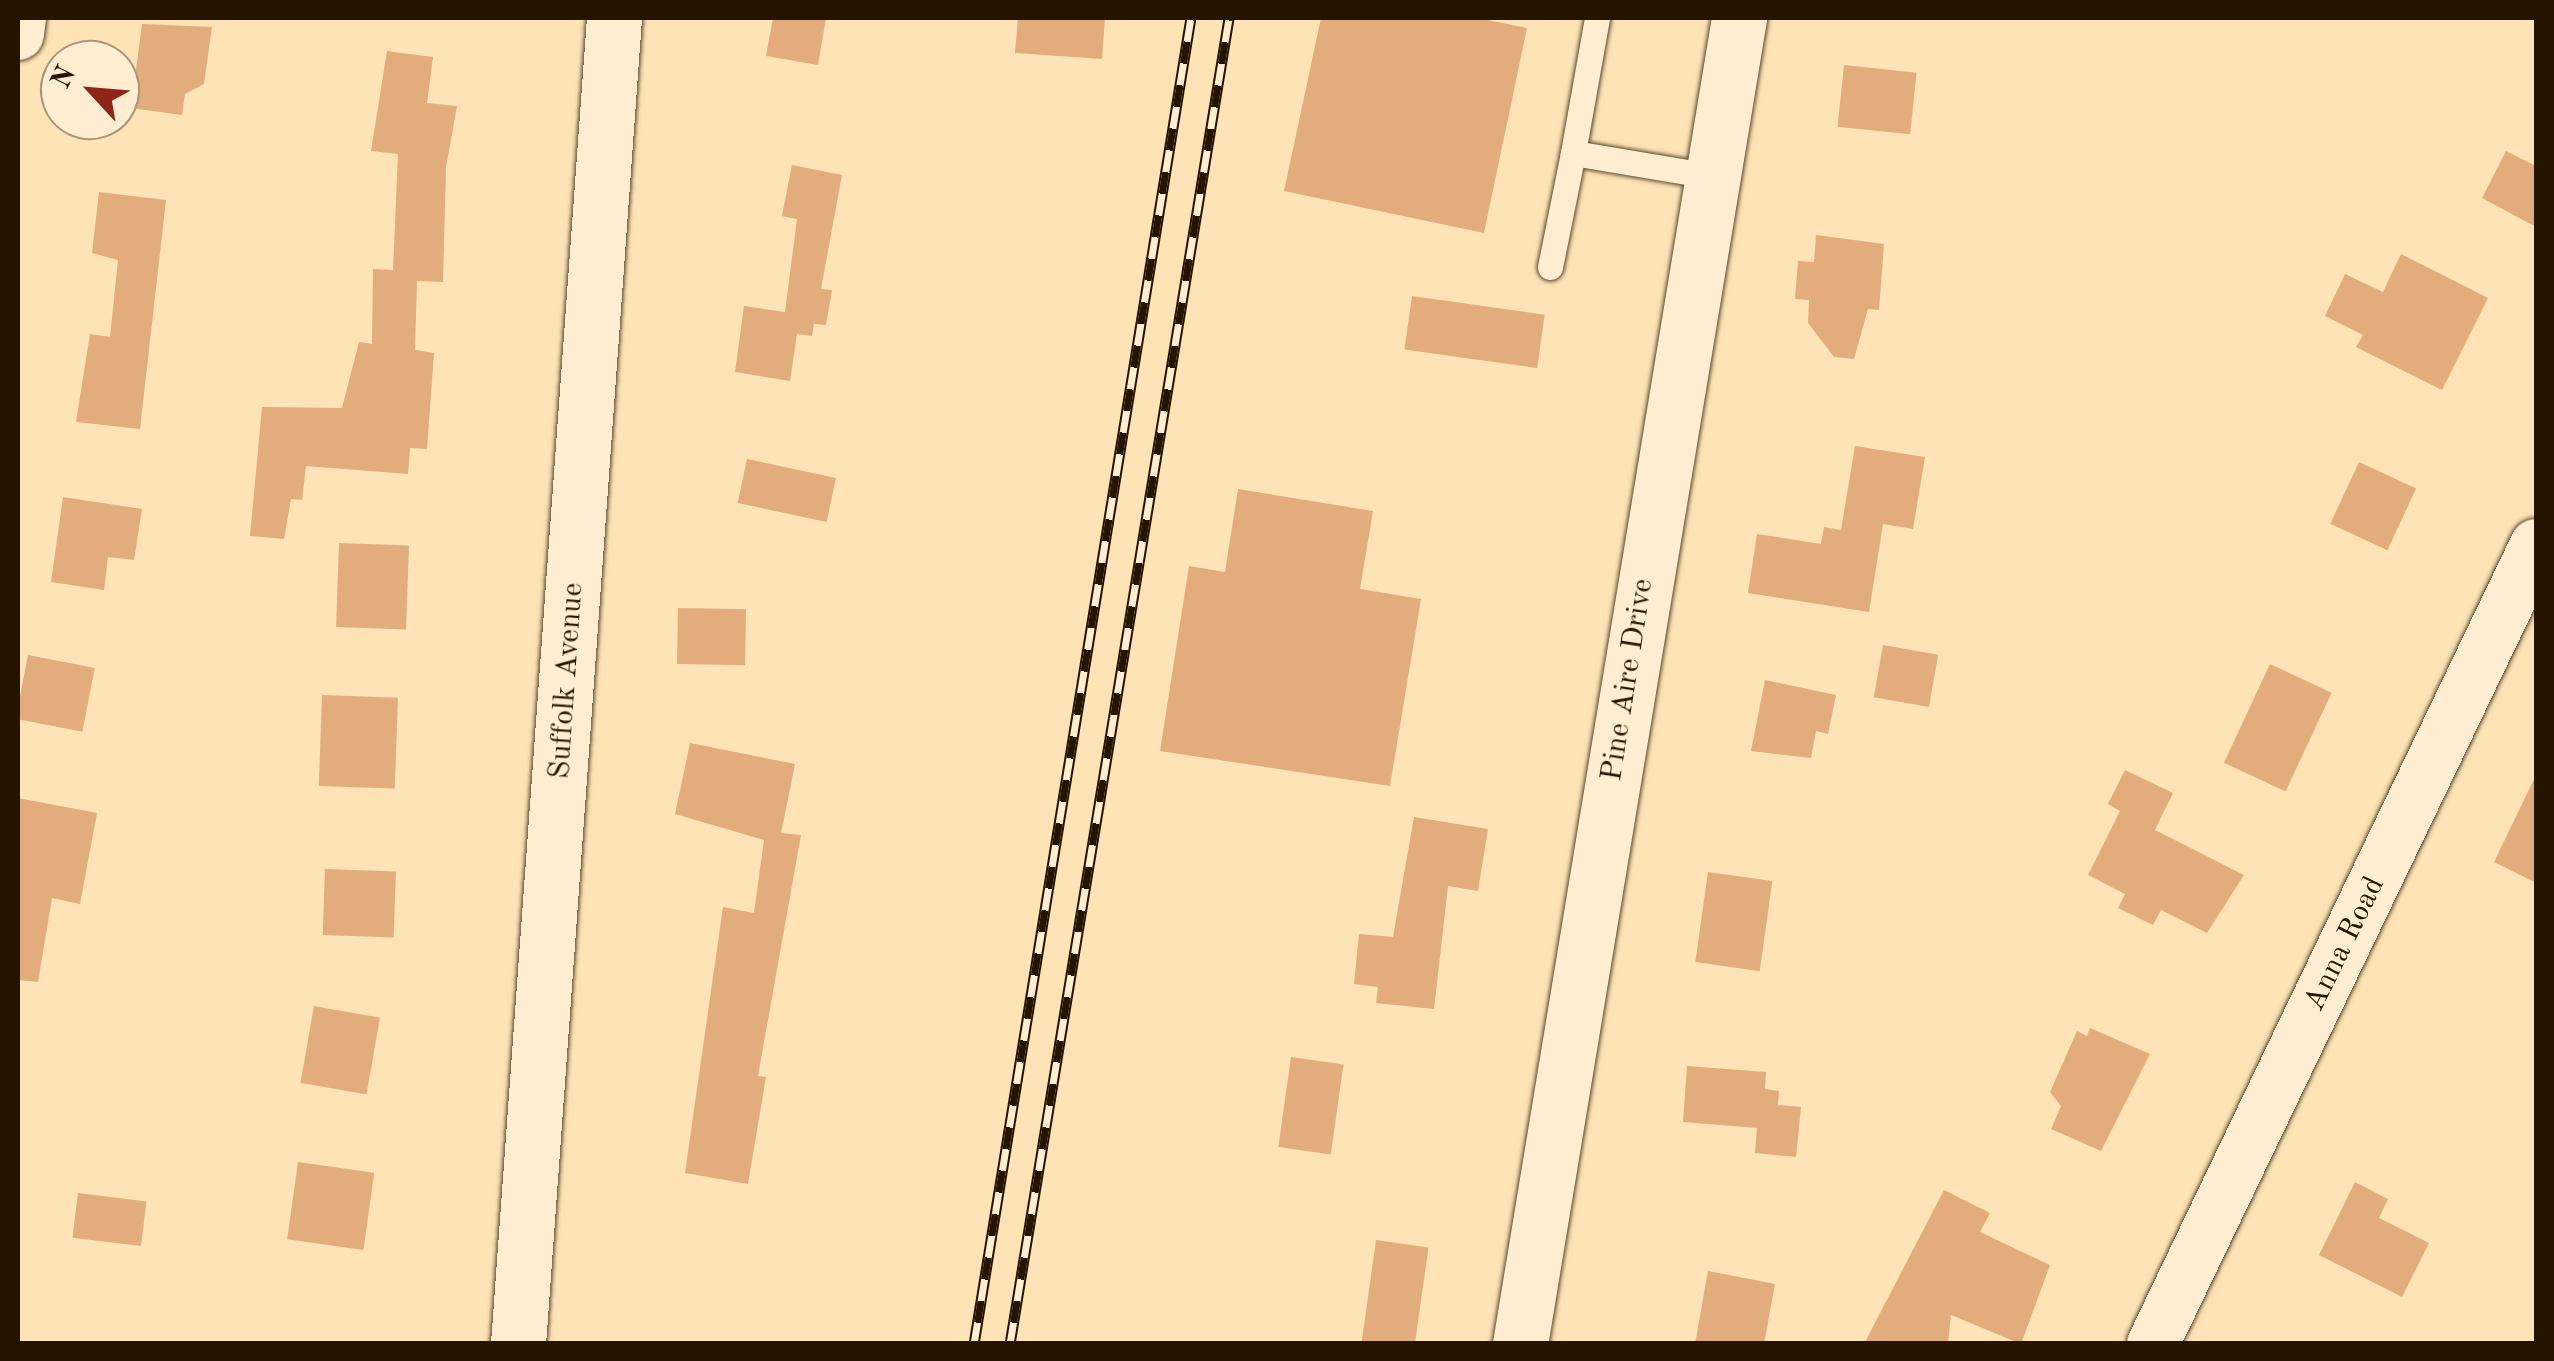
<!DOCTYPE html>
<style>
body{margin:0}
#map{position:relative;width:2554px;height:1361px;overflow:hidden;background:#fde3b6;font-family:"Old Standard TT",serif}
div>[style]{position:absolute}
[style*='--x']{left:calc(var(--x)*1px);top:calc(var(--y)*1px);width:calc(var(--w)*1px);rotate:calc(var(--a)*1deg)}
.building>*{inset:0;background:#e3ac7d;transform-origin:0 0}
.roads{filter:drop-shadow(0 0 2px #5b482e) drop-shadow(0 0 2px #5b482e)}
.lane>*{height:25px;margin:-12.5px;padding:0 12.5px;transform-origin:12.5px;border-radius:12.5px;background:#feedd0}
.street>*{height:52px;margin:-26px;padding:0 26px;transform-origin:26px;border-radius:26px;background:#feedd0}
.secondary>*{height:55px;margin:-27.5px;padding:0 27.5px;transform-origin:27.5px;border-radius:27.5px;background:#feedd0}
.rail>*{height:11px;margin-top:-5.5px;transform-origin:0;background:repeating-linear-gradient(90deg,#feedd0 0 22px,#251400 0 44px);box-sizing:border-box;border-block:2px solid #251400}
span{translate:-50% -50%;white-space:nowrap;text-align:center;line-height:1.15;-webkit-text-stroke:8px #feedd0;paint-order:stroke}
.street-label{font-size:30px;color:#251400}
.frame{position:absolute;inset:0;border:20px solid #251400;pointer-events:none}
.north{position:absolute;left:40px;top:40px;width:100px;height:100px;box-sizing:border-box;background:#feedd0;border:2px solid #a7967d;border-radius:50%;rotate:296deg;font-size:28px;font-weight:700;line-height:40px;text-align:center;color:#251400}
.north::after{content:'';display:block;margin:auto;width:35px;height:45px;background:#8f2418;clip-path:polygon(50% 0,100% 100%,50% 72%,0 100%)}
</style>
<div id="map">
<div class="building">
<i style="clip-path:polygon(773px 18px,826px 18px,818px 65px,766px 56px)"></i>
<i style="clip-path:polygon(1018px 18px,1105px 18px,1102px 59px,1015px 53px)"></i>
<i style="clip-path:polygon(1321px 18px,1477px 18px,1527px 28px,1484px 233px,1284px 191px)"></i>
<i style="clip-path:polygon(142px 24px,212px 27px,204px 84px,185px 94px,182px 115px,131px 108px)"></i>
<i style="clip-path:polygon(387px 51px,433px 57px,427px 103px,457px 106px,446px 167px,443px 282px,417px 281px,415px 350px,434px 353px,427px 449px,410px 448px,408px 474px,306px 466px,302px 500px,291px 499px,284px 539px,250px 536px,262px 407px,342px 408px,359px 342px,372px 344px,373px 269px,393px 270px,398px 154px,371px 151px)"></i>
<i style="left:1844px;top:65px;width:73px;height:62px;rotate:6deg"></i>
<i style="clip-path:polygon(2506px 151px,2536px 166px,2536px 227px,2482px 198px)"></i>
<i style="clip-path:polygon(792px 165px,842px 175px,821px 289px,832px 290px,826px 325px,814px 324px,812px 336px,797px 334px,790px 381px,735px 372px,744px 306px,785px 312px,797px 219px,782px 216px)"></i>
<i style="clip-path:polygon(99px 192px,166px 200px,140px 429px,76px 422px,90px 334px,110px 337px,118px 260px,92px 253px)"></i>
<i style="clip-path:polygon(1816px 235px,1884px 244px,1879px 310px,1868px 309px,1854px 359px,1834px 357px,1808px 323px,1809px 300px,1795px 299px,1798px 261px,1814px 262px)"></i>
<i style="clip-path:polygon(2401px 254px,2488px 298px,2442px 390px,2356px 347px,2363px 335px,2325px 316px,2345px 274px,2383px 292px)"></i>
<i style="left:1412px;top:296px;width:134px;height:54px;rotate:8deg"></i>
<i style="clip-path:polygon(1855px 446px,1925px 457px,1913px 529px,1883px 524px,1869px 612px,1748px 593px,1757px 534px,1821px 544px,1824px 527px,1841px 530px)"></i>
<i style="left:747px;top:459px;width:91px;height:45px;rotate:12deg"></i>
<i style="left:2359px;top:462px;width:63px;height:68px;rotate:25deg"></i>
<i style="clip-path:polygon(1238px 489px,1373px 511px,1360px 589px,1421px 599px,1390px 786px,1160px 751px,1189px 566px,1225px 572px)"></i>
<i style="clip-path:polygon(63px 497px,142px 509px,134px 560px,108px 557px,104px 590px,51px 582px)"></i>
<i style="left:339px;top:543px;width:70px;height:84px;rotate:2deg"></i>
<i style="left:678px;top:608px;width:68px;height:56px;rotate:1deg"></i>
<i style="left:1883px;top:645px;width:56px;height:53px;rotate:10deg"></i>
<i style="left:28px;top:655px;width:68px;height:65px;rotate:11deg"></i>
<i style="left:2270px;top:664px;width:68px;height:109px;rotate:25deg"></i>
<i style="clip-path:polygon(1765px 680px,1836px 695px,1828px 734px,1816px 731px,1811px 758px,1751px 751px)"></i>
<i style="left:322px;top:695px;width:76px;height:91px;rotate:2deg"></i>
<i style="clip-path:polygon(690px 743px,795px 764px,781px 833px,801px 835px,758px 1076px,766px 1077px,748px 1184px,685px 1173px,723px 907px,754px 913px,764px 840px,675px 814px)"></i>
<i style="clip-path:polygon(2125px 770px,2173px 793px,2155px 830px,2244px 875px,2207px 933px,2161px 910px,2153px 925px,2118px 908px,2125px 894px,2088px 875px,2120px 811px,2108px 804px)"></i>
<i style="clip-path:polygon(2536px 775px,2536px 883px,2494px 862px)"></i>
<i style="clip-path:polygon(18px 798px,97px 813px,80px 904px,52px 898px,38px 982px,18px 980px)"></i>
<i style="clip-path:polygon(1414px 817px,1488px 829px,1478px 891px,1448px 886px,1434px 1009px,1376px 1003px,1378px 987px,1354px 984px,1359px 934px,1393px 937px)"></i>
<i style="left:325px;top:869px;width:71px;height:66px;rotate:2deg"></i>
<i style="left:1708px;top:872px;width:65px;height:91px;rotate:8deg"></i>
<i style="left:314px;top:1006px;width:67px;height:78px;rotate:10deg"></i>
<i style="clip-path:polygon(2090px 1028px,2150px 1054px,2101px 1151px,2051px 1129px,2061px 1106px,2050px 1092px,2077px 1031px,2087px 1036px)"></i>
<i style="left:1291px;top:1057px;width:53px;height:91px;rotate:8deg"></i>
<i style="clip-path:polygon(1687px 1066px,1766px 1072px,1765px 1089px,1779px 1091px,1778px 1105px,1801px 1107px,1796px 1157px,1755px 1153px,1757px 1128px,1683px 1122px)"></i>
<i style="left:298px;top:1162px;width:77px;height:78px;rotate:8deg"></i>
<i style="clip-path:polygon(2355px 1182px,2388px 1199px,2379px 1218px,2429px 1243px,2402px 1297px,2319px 1255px)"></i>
<i style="clip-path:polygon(1944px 1190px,1990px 1213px,1980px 1232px,2050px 1265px,2021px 1344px,1951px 1315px,1948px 1344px,1864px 1344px)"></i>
<i style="left:78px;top:1193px;width:69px;height:45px;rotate:7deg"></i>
<i style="left:1376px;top:1240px;width:53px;height:105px;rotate:8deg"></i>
<i style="clip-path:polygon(1708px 1271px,1775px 1284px,1764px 1344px,1695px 1344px)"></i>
</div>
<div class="roads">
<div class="lane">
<i style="--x:1597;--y:18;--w:137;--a:100.1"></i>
<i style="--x:1573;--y:153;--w:140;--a:9.5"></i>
<i style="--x:1550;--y:267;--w:116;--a:-78.6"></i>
</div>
<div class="street">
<i style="--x:18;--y:34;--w:16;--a:-83"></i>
<i style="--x:2153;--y:1344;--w:886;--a:-64.39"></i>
</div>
<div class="secondary">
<i style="--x:518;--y:1344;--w:1329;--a:-85.86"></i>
<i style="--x:1520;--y:1344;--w:1344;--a:-80.62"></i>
</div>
</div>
<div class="rail">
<i style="--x:974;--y:1344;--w:1344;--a:-80.71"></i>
<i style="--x:1010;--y:1344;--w:1344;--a:-80.62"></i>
</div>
<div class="street-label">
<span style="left:1628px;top:680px;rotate:-81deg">Pine Aire Drive</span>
<span style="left:567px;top:681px;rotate:-86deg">Suffolk Avenue</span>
<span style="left:2345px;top:944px;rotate:-64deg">Anna Road</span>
</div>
<div class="frame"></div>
<div class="north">N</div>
</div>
